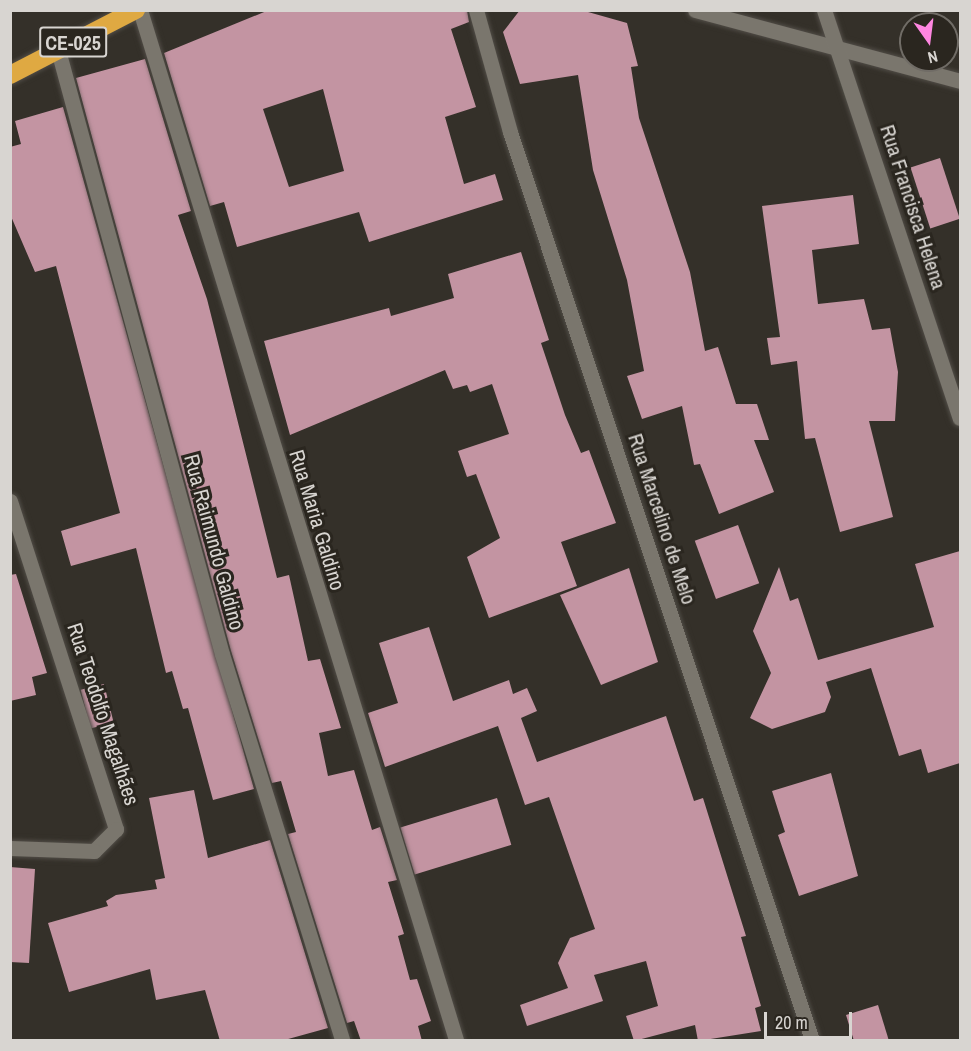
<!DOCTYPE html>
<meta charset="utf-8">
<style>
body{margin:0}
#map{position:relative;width:971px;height:1051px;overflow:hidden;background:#343029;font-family:"Archivo Narrow",sans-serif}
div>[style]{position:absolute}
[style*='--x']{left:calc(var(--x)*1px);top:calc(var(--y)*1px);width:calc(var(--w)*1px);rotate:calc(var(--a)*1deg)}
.building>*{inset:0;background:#c394a2;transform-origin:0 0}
.roads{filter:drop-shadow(0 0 2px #514d47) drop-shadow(0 0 2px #514d47)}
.minor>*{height:15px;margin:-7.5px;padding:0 7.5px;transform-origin:7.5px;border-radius:7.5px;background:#7a766d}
.highway>*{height:18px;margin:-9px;padding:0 9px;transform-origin:9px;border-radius:9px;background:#dfa942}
span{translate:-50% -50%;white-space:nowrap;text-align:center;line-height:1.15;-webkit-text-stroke:6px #2a261f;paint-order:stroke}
.shield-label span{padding:2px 4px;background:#2a261f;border:2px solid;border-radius:4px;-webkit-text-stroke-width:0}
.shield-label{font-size:20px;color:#d8d5d1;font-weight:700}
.street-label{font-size:21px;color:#d8d5d1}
.frame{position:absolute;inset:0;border:12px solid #d8d5d1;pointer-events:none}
.north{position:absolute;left:899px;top:12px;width:60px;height:60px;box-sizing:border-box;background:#2a261f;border:2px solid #706c66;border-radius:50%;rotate:166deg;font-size:16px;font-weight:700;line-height:24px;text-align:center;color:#d8d5d1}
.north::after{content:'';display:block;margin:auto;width:21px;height:27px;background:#fe86e0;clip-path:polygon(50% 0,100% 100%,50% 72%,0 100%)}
.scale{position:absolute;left:764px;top:1012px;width:88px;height:27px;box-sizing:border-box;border:3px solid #d8d5d1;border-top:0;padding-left:8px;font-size:18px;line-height:21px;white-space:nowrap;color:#d8d5d1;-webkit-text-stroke:4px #2a261f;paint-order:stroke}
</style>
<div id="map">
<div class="building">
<i style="clip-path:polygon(evenodd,269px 10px,467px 10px,469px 22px,451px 29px,476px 107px,445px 117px,464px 184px,495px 174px,503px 200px,369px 242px,359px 212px,237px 247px,224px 202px,210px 206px,164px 53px,269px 10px,323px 89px,344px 171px,289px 187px,263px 109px,323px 89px)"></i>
<i style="clip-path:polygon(520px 10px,581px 10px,627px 23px,638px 66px,631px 67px,639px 118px,690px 272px,705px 351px,718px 347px,736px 404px,757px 404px,769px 440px,754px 440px,774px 492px,719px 514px,700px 464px,694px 465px,682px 406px,642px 419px,627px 376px,644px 371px,627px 280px,593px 170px,578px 75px,520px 84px,503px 32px)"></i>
<i style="clip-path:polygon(145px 59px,191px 211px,178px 215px,207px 299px,277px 578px,289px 575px,308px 661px,320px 659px,341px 728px,319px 733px,328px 776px,354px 770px,372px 830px,380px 827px,397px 880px,388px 882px,404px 934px,398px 936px,410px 980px,417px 979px,431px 1021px,418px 1026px,422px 1041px,361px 1041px,354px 1021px,347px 1023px,288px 834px,296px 832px,281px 781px,272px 783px,231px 651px,76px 78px)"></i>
<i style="clip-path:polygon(63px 107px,254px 789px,213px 800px,188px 708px,183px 709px,172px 671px,166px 673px,136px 548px,71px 566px,61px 531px,120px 513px,56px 266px,35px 272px,10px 214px,10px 147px,21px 144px,15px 121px)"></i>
<i style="left:940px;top:158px;width:64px;height:31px;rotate:72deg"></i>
<i style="clip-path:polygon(853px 195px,859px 244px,812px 250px,818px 304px,864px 299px,872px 330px,890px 328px,898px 372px,895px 421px,869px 421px,893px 517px,840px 532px,815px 438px,805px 439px,797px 361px,771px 365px,767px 338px,780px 337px,762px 206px)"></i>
<i style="clip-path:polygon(521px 252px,549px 340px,541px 343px,565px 415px,581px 453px,589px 450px,616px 523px,561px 542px,577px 586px,489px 618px,467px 557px,500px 538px,476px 474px,467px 477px,458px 451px,509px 434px,492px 384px,470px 392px,467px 385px,453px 389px,445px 370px,290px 435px,264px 341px,389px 308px,391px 316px,454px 298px,448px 274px)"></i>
<i style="left:738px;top:525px;width:62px;height:46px;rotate:70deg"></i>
<i style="clip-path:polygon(960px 551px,960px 763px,928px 773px,921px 749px,899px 756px,871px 668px,826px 682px,831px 697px,825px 712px,772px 729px,750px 718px,771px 673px,753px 631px,779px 567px,790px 601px,798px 598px,818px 660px,934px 627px,915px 564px)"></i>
<i style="clip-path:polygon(629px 568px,658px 662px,601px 685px,560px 595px)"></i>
<i style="clip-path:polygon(16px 574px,47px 673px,32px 677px,36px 695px,10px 701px,10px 575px)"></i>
<i style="clip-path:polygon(429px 627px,453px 701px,509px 680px,513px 694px,527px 688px,537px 711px,521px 718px,537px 762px,666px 716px,694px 801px,703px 798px,746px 936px,741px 937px,761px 1006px,755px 1008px,761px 1031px,698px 1041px,695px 1025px,634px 1041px,626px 1016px,658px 1006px,646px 961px,594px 975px,603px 1001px,527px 1026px,520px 1005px,568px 988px,558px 963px,570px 938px,595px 929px,549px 797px,525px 805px,498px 726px,385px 767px,368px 713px,398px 703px,379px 643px)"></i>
<i style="left:104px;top:684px;width:40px;height:24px;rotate:76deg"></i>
<i style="clip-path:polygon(831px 773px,858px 876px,799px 896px,778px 835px,785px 832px,772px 791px)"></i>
<i style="clip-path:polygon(194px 790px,208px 858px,270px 840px,328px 1028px,281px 1041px,220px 1041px,205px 990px,156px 1000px,150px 969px,69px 992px,48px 923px,108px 906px,106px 901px,116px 895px,157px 889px,155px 880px,165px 878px,149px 798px)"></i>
<i style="left:497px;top:798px;width:49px;height:101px;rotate:73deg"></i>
<i style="clip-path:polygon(10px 867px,35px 869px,29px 963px,10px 962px)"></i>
<i style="clip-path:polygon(878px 1005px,889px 1041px,854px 1041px,846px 1015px)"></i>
</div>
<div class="roads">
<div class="minor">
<i style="--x:140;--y:10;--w:1077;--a:72.94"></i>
<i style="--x:476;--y:10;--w:127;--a:74.4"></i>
<i style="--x:510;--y:132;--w:957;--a:71.6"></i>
<i style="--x:695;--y:10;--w:274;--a:15"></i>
<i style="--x:824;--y:10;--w:430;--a:71.6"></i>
<i style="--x:58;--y:50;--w:626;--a:74.81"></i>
<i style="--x:222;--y:654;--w:404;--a:72.7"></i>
<i style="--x:10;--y:501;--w:345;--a:72.1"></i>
<i style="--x:116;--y:829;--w:31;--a:135"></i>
<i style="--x:94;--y:851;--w:84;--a:-178"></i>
</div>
<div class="highway">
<i style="--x:10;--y:75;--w:142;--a:-27.3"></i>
</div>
</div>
<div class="shield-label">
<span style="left:73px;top:42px">CE-025</span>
</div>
<div class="street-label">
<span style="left:913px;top:207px;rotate:72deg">Rua Francisca Helena</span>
<span style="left:662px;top:519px;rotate:72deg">Rua Marcelino de Melo</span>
<span style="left:317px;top:520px;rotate:73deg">Rua Maria Galdino</span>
<span style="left:214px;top:542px;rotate:75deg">Rua Raimundo Galdino</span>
<span style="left:103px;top:714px;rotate:72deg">Rua Teodolfo Magalhães</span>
</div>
<div class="frame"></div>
<div class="north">N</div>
<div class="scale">20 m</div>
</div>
